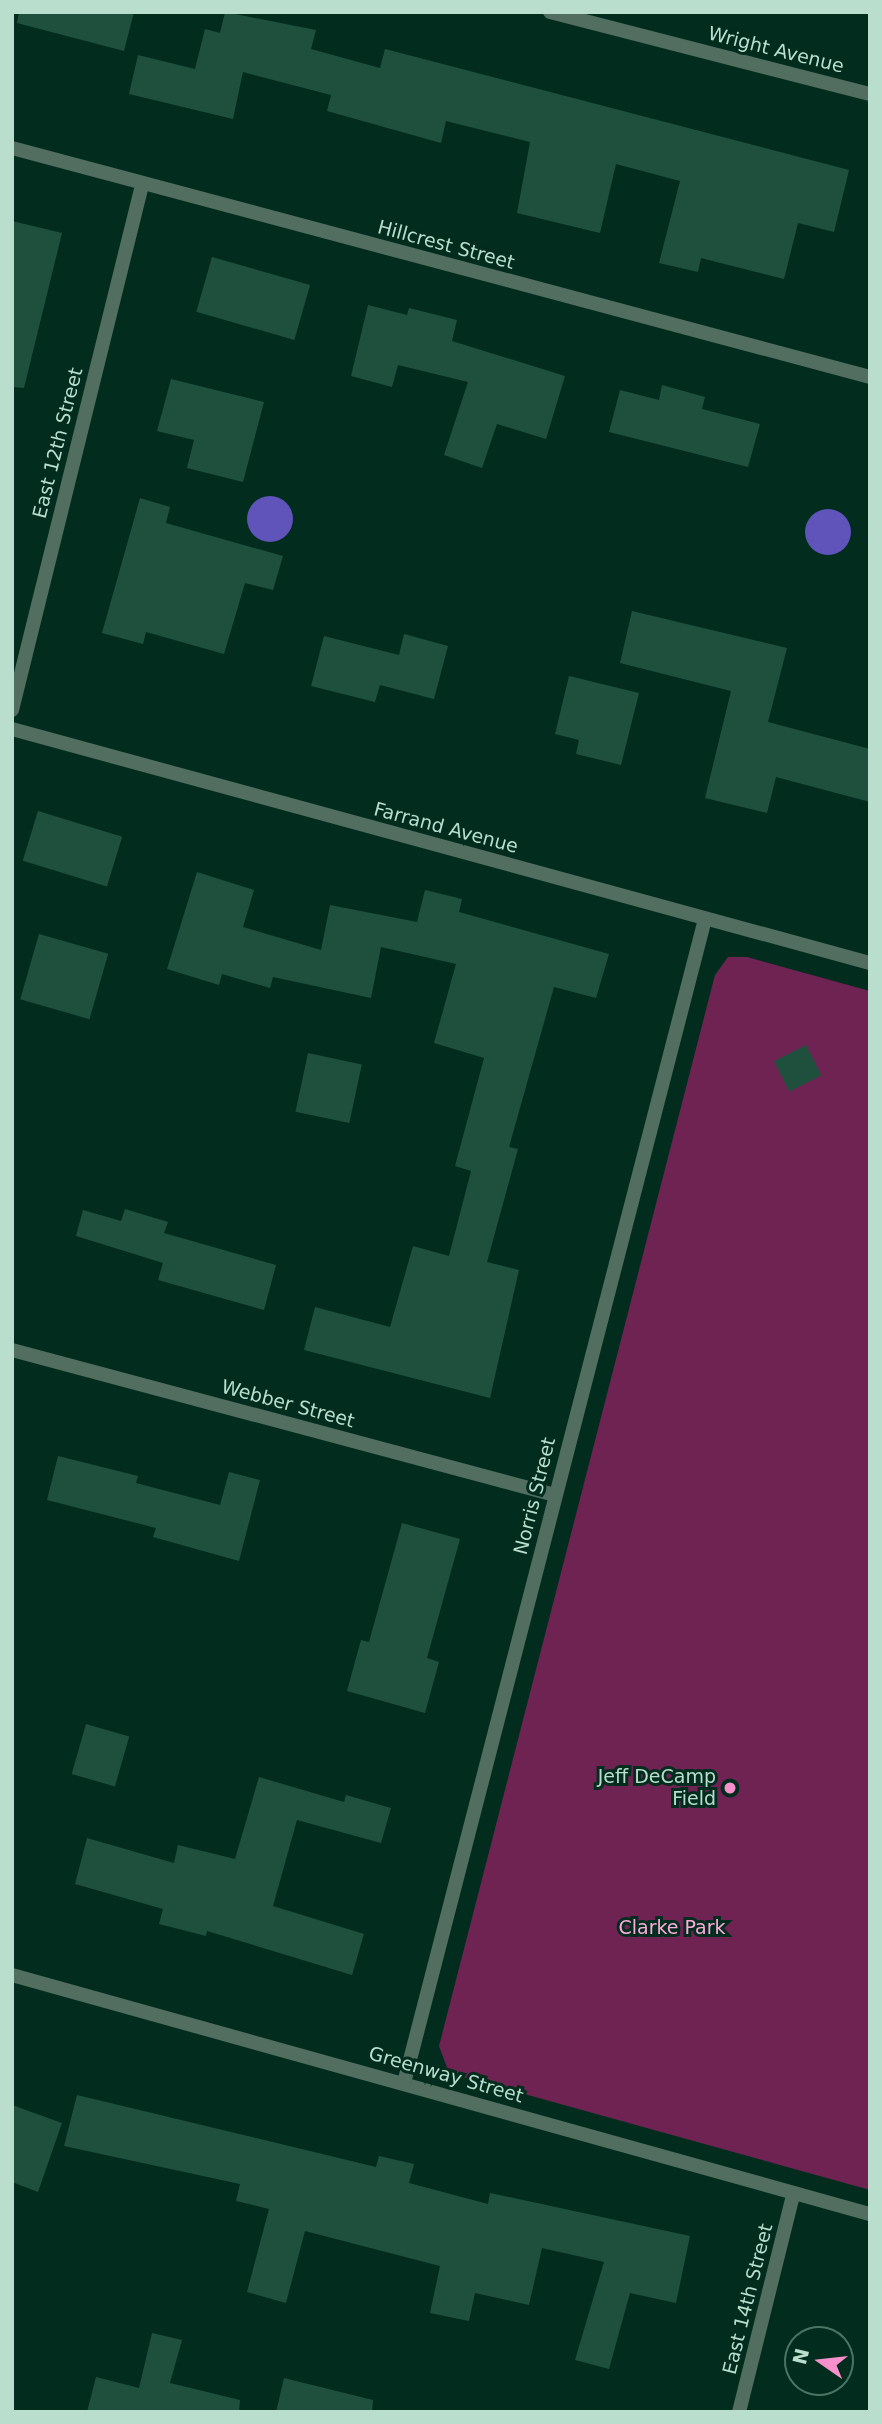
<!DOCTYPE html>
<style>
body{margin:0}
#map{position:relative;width:882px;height:2424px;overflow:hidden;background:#022d1e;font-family:"DejaVu Sans",sans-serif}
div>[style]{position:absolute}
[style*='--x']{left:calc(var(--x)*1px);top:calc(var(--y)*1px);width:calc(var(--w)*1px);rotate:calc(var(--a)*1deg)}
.green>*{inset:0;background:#6f2353}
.water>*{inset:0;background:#6053b9}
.round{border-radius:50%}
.building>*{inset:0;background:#1f503d;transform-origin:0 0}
.street>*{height:14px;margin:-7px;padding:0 7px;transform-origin:7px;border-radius:7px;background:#516e60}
.dots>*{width:19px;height:19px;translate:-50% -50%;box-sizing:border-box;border:4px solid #022d1e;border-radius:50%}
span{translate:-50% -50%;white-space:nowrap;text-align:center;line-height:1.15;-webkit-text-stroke:6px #022d1e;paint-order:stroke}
.street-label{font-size:19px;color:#badecd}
.poi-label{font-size:19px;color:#badecd}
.right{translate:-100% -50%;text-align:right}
.park-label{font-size:19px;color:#fdabd9}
.frame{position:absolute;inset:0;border:14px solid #badecd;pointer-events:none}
.north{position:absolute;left:784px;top:2326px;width:70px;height:70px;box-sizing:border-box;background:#022d1e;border:2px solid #4c7464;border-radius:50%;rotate:284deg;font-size:19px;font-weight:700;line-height:28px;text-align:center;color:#badecd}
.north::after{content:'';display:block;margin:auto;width:24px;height:32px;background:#f890cc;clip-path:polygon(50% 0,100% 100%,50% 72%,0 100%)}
</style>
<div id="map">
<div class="green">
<i style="clip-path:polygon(728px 957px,747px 957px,870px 991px,870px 2190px,449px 2073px,439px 2046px,715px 975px)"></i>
</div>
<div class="water">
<i class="round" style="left:247px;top:496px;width:46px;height:46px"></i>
<i class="round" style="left:805px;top:509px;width:46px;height:46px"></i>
</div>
<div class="building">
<i style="clip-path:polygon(19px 12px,134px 12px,124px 51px,17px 23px)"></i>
<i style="clip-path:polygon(225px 12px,316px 30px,311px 49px,380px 68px,385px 49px,849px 170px,834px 232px,798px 223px,784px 279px,701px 258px,698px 272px,659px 263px,680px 181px,616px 164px,600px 233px,517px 213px,530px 142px,446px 121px,441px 143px,327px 111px,331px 95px,243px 72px,233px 119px,129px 94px,138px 55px,195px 69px,205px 29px,220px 33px)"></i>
<i style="clip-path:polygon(12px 221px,62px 233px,24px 388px,12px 387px)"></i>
<i style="left:212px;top:257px;width:102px;height:57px;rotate:16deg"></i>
<i style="clip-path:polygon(368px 305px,407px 315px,409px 308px,457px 320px,452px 341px,565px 376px,546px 439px,497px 424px,482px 468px,444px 455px,468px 382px,398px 365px,392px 387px,351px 376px)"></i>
<i style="clip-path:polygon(171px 379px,264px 402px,243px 482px,187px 468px,194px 440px,157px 431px)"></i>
<i style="clip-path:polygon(662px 385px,705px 397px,702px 409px,760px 424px,748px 467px,609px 432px,620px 390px,659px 400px)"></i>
<i style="clip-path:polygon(140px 498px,170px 507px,166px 523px,283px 556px,273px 590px,245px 583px,224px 654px,146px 632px,143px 644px,102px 633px)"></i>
<i style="clip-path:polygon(632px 611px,787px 648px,768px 722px,870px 749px,870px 802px,776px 777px,767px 813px,705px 798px,731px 691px,620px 663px)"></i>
<i style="clip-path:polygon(404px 634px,448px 646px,434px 699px,380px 685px,375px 702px,311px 686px,324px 636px,399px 655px)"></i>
<i style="clip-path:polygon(569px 676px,639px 693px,621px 765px,576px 754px,579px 740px,555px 734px)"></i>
<i style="left:38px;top:811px;width:88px;height:52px;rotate:17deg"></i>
<i style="clip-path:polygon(197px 872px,254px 890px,243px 927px,321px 950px,330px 905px,417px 922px,425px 890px,462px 899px,459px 912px,609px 954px,596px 998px,554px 987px,509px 1147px,518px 1149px,487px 1262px,519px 1270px,490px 1398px,304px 1350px,315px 1307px,390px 1327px,413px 1246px,449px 1256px,471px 1171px,455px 1166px,484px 1058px,434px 1043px,456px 964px,381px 947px,371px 998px,273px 977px,270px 988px,222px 974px,219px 985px,167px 969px)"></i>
<i style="left:39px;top:934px;width:72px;height:68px;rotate:16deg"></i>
<i style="left:806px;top:1045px;width:34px;height:36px;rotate:63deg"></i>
<i style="left:308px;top:1053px;width:55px;height:60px;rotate:12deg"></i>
<i style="clip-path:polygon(125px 1209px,168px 1222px,164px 1233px,276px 1265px,264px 1310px,158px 1280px,163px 1263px,76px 1236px,83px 1210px,121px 1221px)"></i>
<i style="clip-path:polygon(58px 1456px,138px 1476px,136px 1483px,220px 1505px,229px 1472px,260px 1480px,239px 1561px,153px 1537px,156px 1528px,47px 1500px)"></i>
<i style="clip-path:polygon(402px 1523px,460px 1539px,427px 1658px,439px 1662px,425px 1713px,347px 1691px,361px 1640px,369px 1642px)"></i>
<i style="left:86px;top:1724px;width:45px;height:52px;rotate:16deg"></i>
<i style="clip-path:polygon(259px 1777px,344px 1802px,346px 1795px,391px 1808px,381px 1843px,297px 1820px,273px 1906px,364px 1934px,352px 1975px,207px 1931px,206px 1936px,159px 1924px,163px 1909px,75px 1884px,87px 1838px,174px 1863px,178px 1845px,235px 1859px)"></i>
<i style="clip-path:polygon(77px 2095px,376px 2167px,379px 2156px,414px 2164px,409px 2183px,488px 2204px,490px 2193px,690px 2236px,676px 2303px,630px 2293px,609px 2369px,575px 2360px,604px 2262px,542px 2248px,529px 2305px,475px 2293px,469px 2321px,430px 2313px,440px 2266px,305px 2231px,286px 2303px,247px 2292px,269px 2209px,236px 2201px,240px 2184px,64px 2146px)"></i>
<i style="clip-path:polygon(12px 2105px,62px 2123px,38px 2192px,12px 2182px)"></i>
<i style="clip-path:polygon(152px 2333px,182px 2340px,170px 2383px,240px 2400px,239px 2412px,87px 2412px,96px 2377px,139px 2388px)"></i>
<i style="clip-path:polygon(284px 2378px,373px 2400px,372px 2412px,276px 2412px)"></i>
</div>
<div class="street">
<i style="--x:550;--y:12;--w:330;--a:14.4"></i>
<i style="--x:12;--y:148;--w:888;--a:14.94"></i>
<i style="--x:12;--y:710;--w:541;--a:-76.09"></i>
<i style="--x:12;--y:729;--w:889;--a:15.26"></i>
<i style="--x:12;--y:1350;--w:562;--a:14.95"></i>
<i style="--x:12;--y:1975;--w:891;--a:15.57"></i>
<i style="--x:404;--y:2083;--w:1202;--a:-75.5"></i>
<i style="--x:739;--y:2412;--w:224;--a:-76"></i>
</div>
<div class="dots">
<i style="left:730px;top:1788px;background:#f890cc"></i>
</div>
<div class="street-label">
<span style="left:776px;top:50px;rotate:14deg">Wright Avenue</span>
<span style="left:446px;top:245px;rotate:15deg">Hillcrest Street</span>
<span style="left:58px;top:443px;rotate:-76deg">East 12th Street</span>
<span style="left:446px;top:828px;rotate:15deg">Farrand Avenue</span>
<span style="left:288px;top:1404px;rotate:15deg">Webber Street</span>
<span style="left:535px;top:1496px;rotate:-76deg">Norris Street</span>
<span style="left:446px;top:2075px;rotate:16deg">Greenway Street</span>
<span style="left:748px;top:2299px;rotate:-76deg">East 14th Street</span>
</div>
<div class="poi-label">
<span class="right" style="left:716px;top:1788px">Jeff DeCamp<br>Field</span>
</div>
<div class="park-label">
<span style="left:672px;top:1928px">Clarke Park</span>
</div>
<div class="frame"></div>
<div class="north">N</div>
</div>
